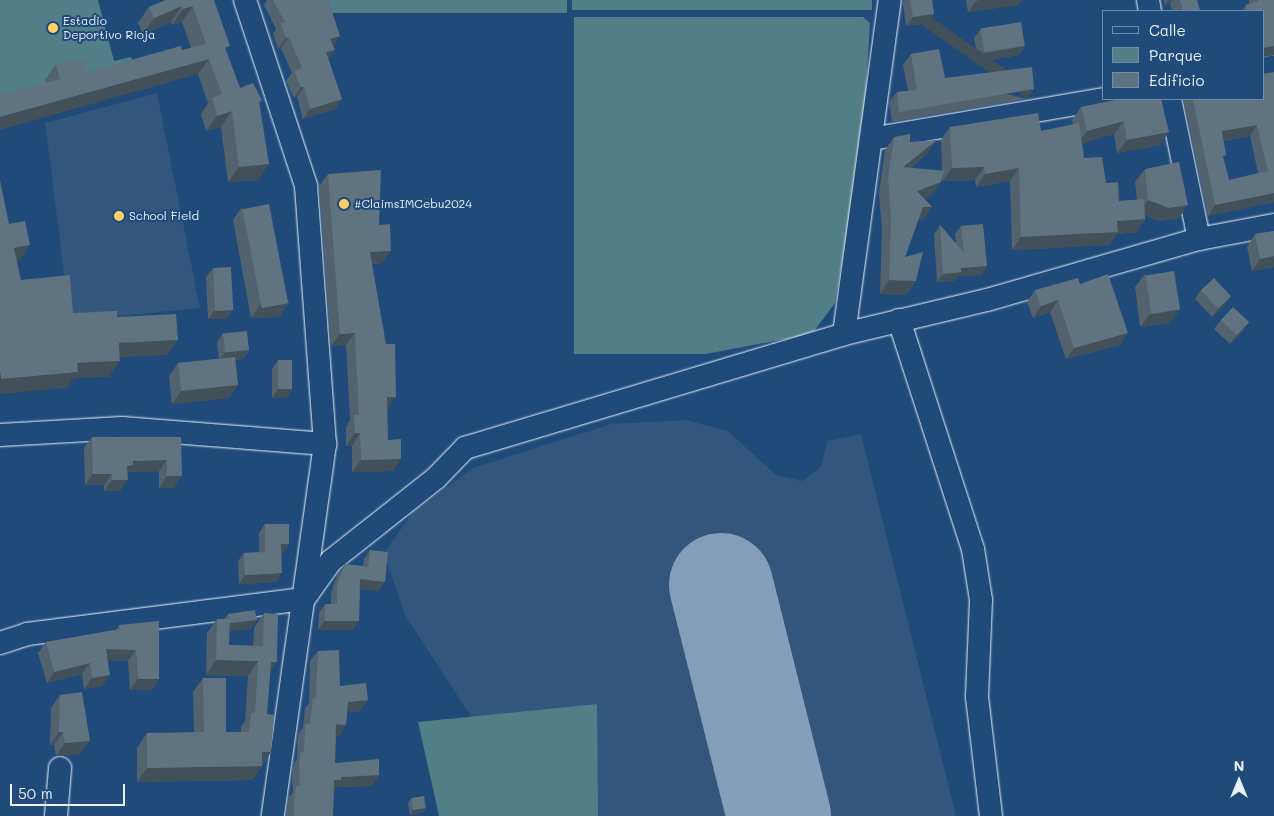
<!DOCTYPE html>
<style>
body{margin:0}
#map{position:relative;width:1274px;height:816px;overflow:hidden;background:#1f4a7a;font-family:Mali,sans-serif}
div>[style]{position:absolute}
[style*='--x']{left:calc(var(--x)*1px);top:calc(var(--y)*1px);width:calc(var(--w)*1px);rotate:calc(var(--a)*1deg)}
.built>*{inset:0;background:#32567c}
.green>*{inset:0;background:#517e87;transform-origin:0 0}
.runway>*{height:104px;margin:-52px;padding:0 52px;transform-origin:52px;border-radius:52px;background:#849eb9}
.roads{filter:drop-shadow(0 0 1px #e8f1f8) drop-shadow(0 0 1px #e8f1f8)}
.minor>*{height:22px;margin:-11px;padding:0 11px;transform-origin:11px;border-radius:11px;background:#1f4a7a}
.wall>*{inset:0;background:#52636f}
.shaded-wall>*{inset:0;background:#42505a;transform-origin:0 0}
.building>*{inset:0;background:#5f7381;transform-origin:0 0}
.dots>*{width:14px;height:14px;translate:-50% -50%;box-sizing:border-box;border:2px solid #1f4a7a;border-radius:50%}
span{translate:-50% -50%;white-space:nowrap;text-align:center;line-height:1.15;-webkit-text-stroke:4px #1f4a7a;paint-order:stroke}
.poi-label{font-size:12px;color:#e8f1f8}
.left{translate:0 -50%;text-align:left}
.legend{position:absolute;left:1102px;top:10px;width:162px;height:90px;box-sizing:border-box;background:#1f4a7a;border:1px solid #6f8dac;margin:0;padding:6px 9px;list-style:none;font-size:15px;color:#e8f1f8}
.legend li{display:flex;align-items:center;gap:10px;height:25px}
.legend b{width:25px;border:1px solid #6f8dac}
.north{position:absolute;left:1214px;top:756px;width:50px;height:50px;-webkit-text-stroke:4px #1f4a7a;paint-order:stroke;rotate:0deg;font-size:14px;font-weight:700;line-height:20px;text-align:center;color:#e8f1f8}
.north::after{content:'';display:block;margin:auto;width:18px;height:22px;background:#e8f1f8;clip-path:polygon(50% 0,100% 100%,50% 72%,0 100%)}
.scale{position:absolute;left:10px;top:784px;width:115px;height:22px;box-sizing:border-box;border:2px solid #e8f1f8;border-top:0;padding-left:6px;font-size:15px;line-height:18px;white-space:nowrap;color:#e8f1f8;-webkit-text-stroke:4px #1f4a7a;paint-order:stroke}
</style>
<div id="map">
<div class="built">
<i style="clip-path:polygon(157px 93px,200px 308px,70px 321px,45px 123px)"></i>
<i style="clip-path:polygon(686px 420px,728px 431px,776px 475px,803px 481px,821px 466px,827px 441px,861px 434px,956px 816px,515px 816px,487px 741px,405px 615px,384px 553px,413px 512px,473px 468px,611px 424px)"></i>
</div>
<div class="green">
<i style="clip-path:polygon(0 0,98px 0,114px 61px,131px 57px,134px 65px,0 107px)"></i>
<i style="left:324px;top:0;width:243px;height:13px"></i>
<i style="left:572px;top:0;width:300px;height:10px"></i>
<i style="clip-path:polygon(574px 17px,863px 17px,870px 23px,863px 140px,835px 303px,812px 334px,706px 354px,574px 354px)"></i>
<i style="clip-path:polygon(597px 704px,598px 816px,439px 816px,418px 722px)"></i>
</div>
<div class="runway">
<i style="--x:721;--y:585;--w:238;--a:75.9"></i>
</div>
<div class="roads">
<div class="minor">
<i style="--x:245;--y:0;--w:196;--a:71.8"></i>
<i style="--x:306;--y:186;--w:259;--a:85.8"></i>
<i style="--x:325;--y:444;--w:376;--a:98"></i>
<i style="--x:1148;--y:0;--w:11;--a:80"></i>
<i style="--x:1263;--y:69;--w:11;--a:-15"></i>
<i style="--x:1170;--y:99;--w:143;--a:78.3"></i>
<i style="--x:871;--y:139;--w:237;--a:-9.7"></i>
<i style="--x:899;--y:320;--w:241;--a:72.1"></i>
<i style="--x:973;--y:549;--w:52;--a:81.1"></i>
<i style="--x:981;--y:600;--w:97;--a:92.4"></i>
<i style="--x:977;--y:697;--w:120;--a:83.3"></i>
<i style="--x:844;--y:334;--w:337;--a:-82.2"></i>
<i style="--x:0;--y:435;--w:122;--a:-3.3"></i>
<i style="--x:122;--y:428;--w:204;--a:4.5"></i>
<i style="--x:0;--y:643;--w:28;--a:-18"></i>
<i style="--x:27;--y:634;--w:279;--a:-7.2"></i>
<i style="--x:304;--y:599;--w:47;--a:-54.6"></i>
<i style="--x:331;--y:561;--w:134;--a:-38.3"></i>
<i style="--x:436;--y:478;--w:42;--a:-46"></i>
<i style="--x:465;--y:448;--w:396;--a:-16.7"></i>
<i style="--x:844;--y:334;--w:147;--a:-13.4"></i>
<i style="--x:987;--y:300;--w:221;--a:-16.1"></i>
<i style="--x:1199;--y:239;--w:76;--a:-10.6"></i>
<i style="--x:56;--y:816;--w:48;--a:-85.2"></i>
</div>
</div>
<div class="wall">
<i style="clip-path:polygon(214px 0,226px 51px,240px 88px,262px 100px,259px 103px,258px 180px,228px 182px,221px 127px,206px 131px,201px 114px,208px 103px,198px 74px,46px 83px,45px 80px,56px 64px,87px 72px,191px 48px,182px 22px,172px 25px,171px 22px,143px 34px,138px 23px,149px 7px)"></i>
<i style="clip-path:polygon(267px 0,328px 0,340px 36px,333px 46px,328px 60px,342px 99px,335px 109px,303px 119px,297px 97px,294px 98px,286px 81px,292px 73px,281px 48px,278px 49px,273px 34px,276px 29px,264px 5px)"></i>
<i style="clip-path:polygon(905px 0,932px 0,934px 14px,927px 23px,906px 26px,903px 3px)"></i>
<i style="clip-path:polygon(966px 0,1021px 0,1018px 5px,968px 12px)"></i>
<i style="clip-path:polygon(1164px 0,1197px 0,1200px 11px,1172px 11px,1170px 3px,1165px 5px)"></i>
<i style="clip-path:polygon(1249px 0,1274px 0,1274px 55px,1263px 57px,1263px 11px,1242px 11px,1246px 5px,1249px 4px)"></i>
<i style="clip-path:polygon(981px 29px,1025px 46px,1019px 55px,979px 62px,974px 38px)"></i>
<i style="clip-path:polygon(911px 54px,945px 78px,1027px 99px,892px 122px,889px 102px,897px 92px,908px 91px,903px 65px)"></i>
<i style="clip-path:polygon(evenodd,1274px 72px,1274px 202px,1208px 216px,1183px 99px,1263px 99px,1274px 72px,1250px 136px,1258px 173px,1229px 180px,1223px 159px,1223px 141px,1250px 136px)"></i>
<i style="clip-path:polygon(1121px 99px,1160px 145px,1117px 153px,1114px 134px,1082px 143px,1084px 158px,1106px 183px,1119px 201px,1137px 200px,1135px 182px,1145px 169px,1179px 218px,1159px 221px,1145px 215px,1145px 219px,1136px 232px,1117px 234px,1109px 245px,1012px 250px,1010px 181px,976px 187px,975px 180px,943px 181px,942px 177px,932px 195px,924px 198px,932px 207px,922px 220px,918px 220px,905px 257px,907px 295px,880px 294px,882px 230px,879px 193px,885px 150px,894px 137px,910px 142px,928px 153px,910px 168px,942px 171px,941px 140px,950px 127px,1041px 131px,1073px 125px,1072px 120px,1081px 107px)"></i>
<i style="clip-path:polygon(328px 174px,379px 225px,382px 263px,372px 264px,387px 409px,388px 440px,393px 471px,352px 472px,352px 446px,346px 446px,346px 427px,350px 420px,346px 345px,331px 346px,319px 186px)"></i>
<i style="clip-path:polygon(242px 207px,289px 303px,279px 317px,251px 318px,233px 220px)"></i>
<i style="clip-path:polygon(940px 225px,956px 244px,955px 234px,961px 226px,987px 266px,981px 275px,958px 276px,955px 281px,937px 282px,934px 234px)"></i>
<i style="clip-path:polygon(1274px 231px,1274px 267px,1252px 271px,1247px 247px,1255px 234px)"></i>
<i style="clip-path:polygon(213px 268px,227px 319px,208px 319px,206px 277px)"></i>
<i style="clip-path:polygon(1145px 274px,1170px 323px,1140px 327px,1135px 287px)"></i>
<i style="clip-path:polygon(1080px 284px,1120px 345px,1066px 359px,1050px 312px,1033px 318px,1027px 302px,1035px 290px)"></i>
<i style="clip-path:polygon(1201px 290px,1231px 296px,1225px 305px,1212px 317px,1195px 299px)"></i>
<i style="clip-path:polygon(1221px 320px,1249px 322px,1243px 331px,1230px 344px,1214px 329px)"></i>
<i style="clip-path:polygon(223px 333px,249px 350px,243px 359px,235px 360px,238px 385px,229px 398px,172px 404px,169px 376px,178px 363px,219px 359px,217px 342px)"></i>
<i style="clip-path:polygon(278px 360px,292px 389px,286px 398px,272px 398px,272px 369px)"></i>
<i style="clip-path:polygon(92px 437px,181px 437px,174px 488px,159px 488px,159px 471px,128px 472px,120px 491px,104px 491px,104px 485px,85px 485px,84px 448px)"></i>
<i style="clip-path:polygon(265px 524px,289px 544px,283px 553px,282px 553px,276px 582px,239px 584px,238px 561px,244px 553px,259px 552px,259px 533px)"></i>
<i style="clip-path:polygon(370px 550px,379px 591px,360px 589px,359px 621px,352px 630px,318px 630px,319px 613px,325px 604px,331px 604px,331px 593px,338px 573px,345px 564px,363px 566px,364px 559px)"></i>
<i style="clip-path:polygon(264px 613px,270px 671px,267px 714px,271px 752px,252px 780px,137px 782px,137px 748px,147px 733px,194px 733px,193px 692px,203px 678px,226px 732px,241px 732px,241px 727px,245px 721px,248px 676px,206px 675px,207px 633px,217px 619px,224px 619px,228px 614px,251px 629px,229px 631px,229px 645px,253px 646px,254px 628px)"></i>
<i style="clip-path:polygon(119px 625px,159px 679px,151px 690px,130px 690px,128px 661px,108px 660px,102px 686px,84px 689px,82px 674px,47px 683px,38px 653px,46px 642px,116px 630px)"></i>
<i style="clip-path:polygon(318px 651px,340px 686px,368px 700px,360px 711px,347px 712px,346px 725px,339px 736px,336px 735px,335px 763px,379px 775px,372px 786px,336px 787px,334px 791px,333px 816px,286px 816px,289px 797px,293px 792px,292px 776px,294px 763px,297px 759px,298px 734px,303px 727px,305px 708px,309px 703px,310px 661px)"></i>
<i style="clip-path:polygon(60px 695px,80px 754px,56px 756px,54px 745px,50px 745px,51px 708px)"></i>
<i style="clip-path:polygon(411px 799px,426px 808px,423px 812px,410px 815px,408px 803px)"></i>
</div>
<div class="shaded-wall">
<i style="clip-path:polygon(980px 0,1021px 0,1018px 5px,968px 12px,976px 1px)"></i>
<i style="clip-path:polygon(1168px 0,1172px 0,1170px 3px,1165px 5px)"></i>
<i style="clip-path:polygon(182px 6px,171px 22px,143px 34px,154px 18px)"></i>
<i style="clip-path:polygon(193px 6px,182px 22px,172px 25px,183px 9px)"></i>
<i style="clip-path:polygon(934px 14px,927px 23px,906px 26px,913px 17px)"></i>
<i style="clip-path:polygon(340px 36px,333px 46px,330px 39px)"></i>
<i style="clip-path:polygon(289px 37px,281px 48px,278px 49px,286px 38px)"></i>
<i style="clip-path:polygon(1025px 46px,1019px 55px,979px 62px,985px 53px)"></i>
<i style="clip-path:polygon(1274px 46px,1274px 55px,1263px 57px,1263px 48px)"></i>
<i style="clip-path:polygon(335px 50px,328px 60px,326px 52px)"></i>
<i style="clip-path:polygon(209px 59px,198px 74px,0 130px,0 117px)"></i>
<i style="clip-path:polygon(301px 87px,304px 87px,297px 97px,294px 98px)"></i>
<i style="left:1034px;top:89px;width:12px;height:137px;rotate:125deg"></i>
<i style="clip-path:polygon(342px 99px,335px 109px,303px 119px,310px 109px)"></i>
<i style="clip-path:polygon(232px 111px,221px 127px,206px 131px,217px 116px)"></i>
<i style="clip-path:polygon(1124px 121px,1114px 134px,1077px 145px,1087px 131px)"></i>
<i style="clip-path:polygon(1257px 125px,1250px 136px,1214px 142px,1222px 131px)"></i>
<i style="clip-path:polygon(1169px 132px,1160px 145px,1117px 153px,1127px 140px)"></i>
<i style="clip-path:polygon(937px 140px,928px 153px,894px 180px,903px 167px)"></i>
<i style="clip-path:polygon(269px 164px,258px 180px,228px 182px,239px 167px)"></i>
<i style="clip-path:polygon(984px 167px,975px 180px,943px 181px,952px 168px)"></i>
<i style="clip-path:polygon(1019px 168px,1010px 181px,976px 187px,985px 174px)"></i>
<i style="clip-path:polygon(941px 182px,932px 195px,908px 204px,917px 191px)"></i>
<i style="clip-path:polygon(1274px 193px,1274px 202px,1208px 216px,1215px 205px)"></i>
<i style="clip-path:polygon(1148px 200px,1188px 205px,1179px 218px,1159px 221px,1139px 213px)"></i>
<i style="clip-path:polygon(923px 207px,932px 207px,922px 220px,913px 220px)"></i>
<i style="clip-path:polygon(1145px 219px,1136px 232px,1117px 234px,1109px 245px,1012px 250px,1021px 237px,1117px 221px)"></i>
<i style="clip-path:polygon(30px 245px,19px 261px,3px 264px,14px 248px)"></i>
<i style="clip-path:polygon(391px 251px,382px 263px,362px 264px,370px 252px)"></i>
<i style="clip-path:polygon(1274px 256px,1274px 267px,1252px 271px,1260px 259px)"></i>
<i style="clip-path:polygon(987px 266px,981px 275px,958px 276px,955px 281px,937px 282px,943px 274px,961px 268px)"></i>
<i style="clip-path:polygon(889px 280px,916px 281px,907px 295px,880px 294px)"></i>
<i style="clip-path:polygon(1231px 296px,1225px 305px,1212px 317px,1219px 308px)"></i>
<i style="clip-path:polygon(1058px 300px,1050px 312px,1033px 318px,1041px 306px)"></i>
<i style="clip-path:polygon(289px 303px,279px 317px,251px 318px,260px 305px)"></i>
<i style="clip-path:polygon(233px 310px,227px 319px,208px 319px,214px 311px)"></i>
<i style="clip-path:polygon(1180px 310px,1170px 323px,1140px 327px,1150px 314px)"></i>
<i style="clip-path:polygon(1249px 322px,1243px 331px,1230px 344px,1236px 335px)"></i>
<i style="clip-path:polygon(355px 333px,346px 345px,331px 346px,340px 334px)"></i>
<i style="clip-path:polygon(1128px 333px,1120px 345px,1066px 359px,1074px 348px)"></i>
<i style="clip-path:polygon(178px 340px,167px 355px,108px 358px,119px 343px)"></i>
<i style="clip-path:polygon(249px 350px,243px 359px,219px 361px,225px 352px)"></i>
<i style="clip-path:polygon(120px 361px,109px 377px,74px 378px,67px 388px,0 394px,0 380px,1px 379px,77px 363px)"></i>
<i style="clip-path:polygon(238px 385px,229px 398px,172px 404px,181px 391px)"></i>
<i style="clip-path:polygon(278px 389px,292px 389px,286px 398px,272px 398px)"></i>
<i style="clip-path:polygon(387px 397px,396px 397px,387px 409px)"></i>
<i style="clip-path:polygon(355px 433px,360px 433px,352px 446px,346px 446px)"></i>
<i style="clip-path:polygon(401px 459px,393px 471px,352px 472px,361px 460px)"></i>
<i style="clip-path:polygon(167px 460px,159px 471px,128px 472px,125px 477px,127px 466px,133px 461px)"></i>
<i style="clip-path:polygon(93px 474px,112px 474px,104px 485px,85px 485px)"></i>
<i style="clip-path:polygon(167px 476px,182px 476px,174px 488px,159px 488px)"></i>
<i style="clip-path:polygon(112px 480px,128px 480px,120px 491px,104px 491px)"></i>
<i style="clip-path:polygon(281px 544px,289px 544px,283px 553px,275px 553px)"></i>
<i style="clip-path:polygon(282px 573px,276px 582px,239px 584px,245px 575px)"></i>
<i style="clip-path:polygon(360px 579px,385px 582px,379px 591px,354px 588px)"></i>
<i style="clip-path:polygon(257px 620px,251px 629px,223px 632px,230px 623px)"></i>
<i style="clip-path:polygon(325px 621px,359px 621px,352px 630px,318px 630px)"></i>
<i style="clip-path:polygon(106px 649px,136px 650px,128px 661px,99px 660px)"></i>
<i style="clip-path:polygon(216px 660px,258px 661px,248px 676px,206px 675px)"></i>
<i style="clip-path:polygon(271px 662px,277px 662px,267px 676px)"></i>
<i style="clip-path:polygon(90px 663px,82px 674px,47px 683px,54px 672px)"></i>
<i style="clip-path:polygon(110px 675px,102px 686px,84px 689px,92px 678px)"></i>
<i style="clip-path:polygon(138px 679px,159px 679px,151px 690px,130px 690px)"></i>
<i style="clip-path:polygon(368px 700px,360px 711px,341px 713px,348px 702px)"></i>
<i style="clip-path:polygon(336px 724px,346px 725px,339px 736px,329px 735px)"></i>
<i style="clip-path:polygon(59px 732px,63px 732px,54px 745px,50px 745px)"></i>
<i style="clip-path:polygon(90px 741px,80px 754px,56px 756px,65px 743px)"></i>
<i style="clip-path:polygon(262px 752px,271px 752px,261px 766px)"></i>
<i style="clip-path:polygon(262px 766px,252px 780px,137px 782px,147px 768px)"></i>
<i style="clip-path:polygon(379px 775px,372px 786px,336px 787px,334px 791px,326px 791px,334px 780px,341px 777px)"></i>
<i style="clip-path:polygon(426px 808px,423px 812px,410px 815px,413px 810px)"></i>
</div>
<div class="building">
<i style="clip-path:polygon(165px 0,214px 0,230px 46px,225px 48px,240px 88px,253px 83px,262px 100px,259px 101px,269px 164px,239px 167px,232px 111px,217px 116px,212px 98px,222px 94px,209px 59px,0 117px,0 95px,60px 79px,56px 64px,84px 60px,87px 72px,181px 46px,182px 50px,206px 44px,193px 6px,183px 9px,182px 6px,154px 18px,149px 7px)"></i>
<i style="clip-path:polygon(273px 0,328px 0,340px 36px,330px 39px,335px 50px,326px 52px,342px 99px,310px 109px,304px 87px,301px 87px,294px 71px,302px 68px,289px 37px,286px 38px,280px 23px,285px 22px)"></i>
<i style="clip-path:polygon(910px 0,932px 0,934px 14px,913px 17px)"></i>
<i style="clip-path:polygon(1180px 0,1197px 0,1200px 11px,1183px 11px)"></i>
<i style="clip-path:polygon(1258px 0,1274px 0,1274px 46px,1263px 48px,1263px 11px,1248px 11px,1246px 5px,1258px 2px)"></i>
<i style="left:1021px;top:22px;width:24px;height:41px;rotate:81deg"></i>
<i style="clip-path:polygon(939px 49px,945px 78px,1032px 67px,1034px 89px,899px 112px,897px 92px,917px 90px,911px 54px)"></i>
<i style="clip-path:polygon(evenodd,1274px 72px,1274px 193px,1215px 205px,1193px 99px,1263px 99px,1263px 74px,1274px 72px,1257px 125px,1268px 171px,1229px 180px,1223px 156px,1226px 155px,1222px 131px,1257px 125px)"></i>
<i style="clip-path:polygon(1121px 99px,1161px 99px,1169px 132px,1127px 140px,1124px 121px,1087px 131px,1081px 107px)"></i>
<i style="clip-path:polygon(1038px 113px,1041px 131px,1079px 123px,1084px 158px,1102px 157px,1106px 183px,1118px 182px,1119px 201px,1144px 199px,1145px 219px,1117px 221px,1118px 232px,1021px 237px,1019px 168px,985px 174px,984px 167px,952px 168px,950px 127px)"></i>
<i style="clip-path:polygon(910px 134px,910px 142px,937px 140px,903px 167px,944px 171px,941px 182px,917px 191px,932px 207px,923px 207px,905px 257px,923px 252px,916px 281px,889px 280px,891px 217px,888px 179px,894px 137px)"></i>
<i style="clip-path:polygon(1179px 162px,1188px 205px,1169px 208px,1148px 200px,1145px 169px)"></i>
<i style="clip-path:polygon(381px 170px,379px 225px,390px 224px,391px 251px,370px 252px,386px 344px,395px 344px,396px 397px,387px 397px,388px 440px,401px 439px,401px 459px,361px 460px,360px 433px,355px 433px,354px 415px,359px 415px,355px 333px,340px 334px,328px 174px)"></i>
<i style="clip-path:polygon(0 180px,9px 224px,25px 221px,30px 245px,14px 248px,21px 280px,70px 275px,73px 313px,117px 311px,117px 317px,176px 314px,178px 340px,119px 343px,120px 361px,77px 363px,78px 372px,1px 379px,0 371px)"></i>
<i style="left:269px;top:204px;width:101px;height:27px;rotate:79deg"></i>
<i style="clip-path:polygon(983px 224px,987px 266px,961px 268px,961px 272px,943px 274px,940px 225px,964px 253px,961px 226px)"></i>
<i style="clip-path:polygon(1274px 231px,1274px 256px,1260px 259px,1255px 234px)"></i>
<i style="left:231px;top:267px;width:43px;height:18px;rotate:87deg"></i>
<i style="left:1174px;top:271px;width:39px;height:29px;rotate:81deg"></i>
<i style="clip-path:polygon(1108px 274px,1128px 333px,1074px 348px,1058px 300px,1041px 306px,1035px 290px,1078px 278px,1080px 284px)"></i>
<i style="left:1214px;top:278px;width:25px;height:18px;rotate:47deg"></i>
<i style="left:1233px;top:307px;width:22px;height:18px;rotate:43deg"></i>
<i style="left:247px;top:331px;width:19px;height:24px;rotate:84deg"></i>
<i style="left:235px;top:357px;width:28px;height:57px;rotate:84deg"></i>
<i style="left:278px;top:360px;width:14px;height:29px"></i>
<i style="clip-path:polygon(92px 437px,181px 437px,182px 476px,167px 476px,167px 460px,133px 461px,133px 465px,127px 466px,128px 480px,112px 480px,112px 474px,93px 474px)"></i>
<i style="clip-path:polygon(265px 524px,289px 524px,289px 544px,281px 544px,282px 573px,245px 575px,244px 553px,265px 552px)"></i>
<i style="clip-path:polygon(370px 550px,388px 552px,385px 582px,360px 579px,359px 621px,325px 621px,325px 604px,337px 604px,337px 584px,345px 564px,368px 567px)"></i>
<i style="clip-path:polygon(255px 610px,257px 620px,230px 623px,230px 619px,229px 619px,228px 614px)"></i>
<i style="clip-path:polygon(264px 613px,278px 614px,277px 662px,271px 662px,267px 714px,274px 715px,271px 752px,262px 752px,262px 766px,147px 768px,147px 733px,204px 732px,203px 678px,226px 678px,226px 732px,249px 732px,251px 713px,255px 713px,258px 661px,216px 660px,217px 619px,230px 619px,229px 645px,263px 646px)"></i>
<i style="clip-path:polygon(159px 621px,159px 679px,138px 679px,136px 650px,106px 649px,110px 675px,92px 678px,90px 663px,54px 672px,46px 642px,120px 629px,119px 625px)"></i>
<i style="clip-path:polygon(339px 650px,340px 686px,366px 683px,368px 700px,348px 702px,346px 725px,336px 724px,335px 763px,379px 759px,379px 775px,341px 777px,341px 780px,334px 780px,333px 816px,294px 816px,294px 804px,296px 786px,300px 786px,299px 765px,301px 752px,304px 752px,305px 724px,310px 724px,313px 698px,316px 698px,318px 651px)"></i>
<i style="clip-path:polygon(82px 692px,90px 741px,65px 743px,63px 732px,59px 732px,60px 695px)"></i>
<i style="left:424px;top:796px;width:12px;height:13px;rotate:81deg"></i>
</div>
<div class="dots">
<i style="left:53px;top:28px;background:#ffd166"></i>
<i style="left:344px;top:204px;background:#ffd166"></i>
<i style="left:119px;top:216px;background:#ffd166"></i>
</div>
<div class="poi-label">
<span class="left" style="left:63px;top:28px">Estadio<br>Deportivo Rioja</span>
<span class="left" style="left:354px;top:204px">#ClaimsIMCebu2024</span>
<span class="left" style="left:129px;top:216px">School Field</span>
</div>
<ul class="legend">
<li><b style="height:6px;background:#1f4a7a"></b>Calle</li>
<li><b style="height:14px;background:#517e87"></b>Parque</li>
<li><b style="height:14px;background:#5f7381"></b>Edificio</li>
</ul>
<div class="north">N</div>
<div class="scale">50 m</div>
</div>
